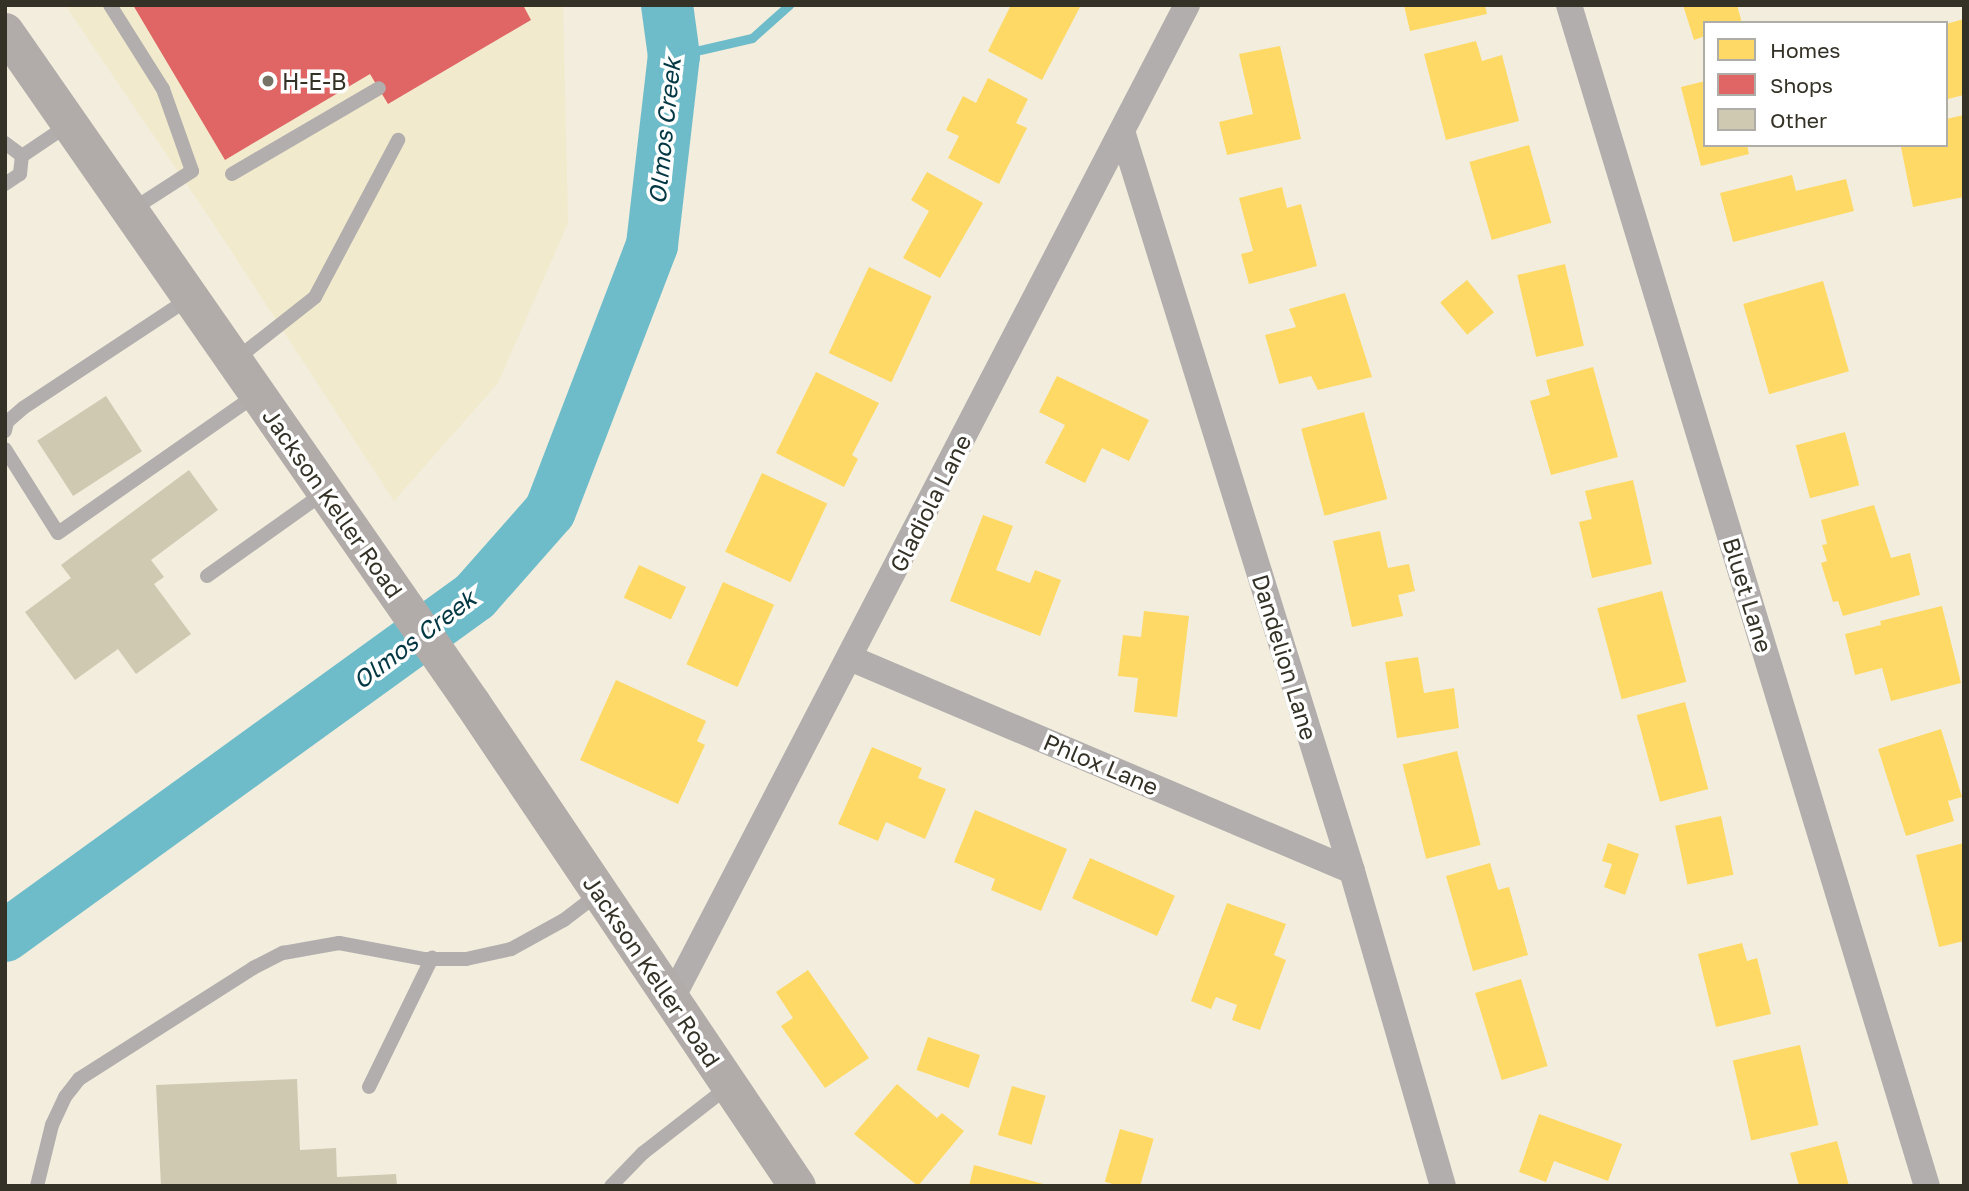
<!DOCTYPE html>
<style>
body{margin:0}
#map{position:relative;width:1969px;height:1191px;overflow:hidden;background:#f2eddc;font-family:"Golos Text",sans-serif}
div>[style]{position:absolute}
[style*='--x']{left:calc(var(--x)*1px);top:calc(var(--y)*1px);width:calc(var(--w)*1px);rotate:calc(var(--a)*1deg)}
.built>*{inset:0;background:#f1eacd}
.homes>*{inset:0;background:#ffd966;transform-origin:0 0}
.shops>*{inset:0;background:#e06666}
.stream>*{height:9px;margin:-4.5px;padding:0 4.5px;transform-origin:4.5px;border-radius:4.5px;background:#6ebcca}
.river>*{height:52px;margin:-26px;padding:0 26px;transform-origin:26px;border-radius:26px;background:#6ebcca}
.building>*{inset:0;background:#cfc9b2;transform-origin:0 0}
.lane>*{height:14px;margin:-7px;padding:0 7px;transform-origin:7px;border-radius:7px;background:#b2aead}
.street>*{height:26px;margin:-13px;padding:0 13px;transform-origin:13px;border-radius:13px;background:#b2aead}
.secondary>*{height:37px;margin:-18.5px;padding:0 18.5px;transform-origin:18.5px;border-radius:18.5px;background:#b1aca9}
.dots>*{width:19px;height:19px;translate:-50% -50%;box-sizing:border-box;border:4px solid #fff;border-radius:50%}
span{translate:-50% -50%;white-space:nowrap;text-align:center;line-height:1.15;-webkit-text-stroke:7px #fff;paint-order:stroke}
.poi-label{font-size:23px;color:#343126}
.left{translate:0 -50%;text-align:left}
.street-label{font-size:23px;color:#343126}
.water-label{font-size:24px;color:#023743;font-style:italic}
.frame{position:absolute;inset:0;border:7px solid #343126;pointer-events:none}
.legend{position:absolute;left:1703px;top:21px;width:245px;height:126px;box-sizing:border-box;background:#fff;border:2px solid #aeada8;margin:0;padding:9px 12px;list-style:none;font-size:21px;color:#343126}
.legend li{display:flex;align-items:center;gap:14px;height:35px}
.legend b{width:35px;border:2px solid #aeada8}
</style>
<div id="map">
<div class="built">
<i style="clip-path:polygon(65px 5px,563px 5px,568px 223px,498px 383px,394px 501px,211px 220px)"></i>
</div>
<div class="homes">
<i style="clip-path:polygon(1011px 5px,1081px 5px,1042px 80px,988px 51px)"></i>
<i style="clip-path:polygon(1404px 5px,1485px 5px,1487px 14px,1410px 31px)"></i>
<i style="clip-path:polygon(1683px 5px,1737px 5px,1742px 23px,1705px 23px,1705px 36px,1694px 40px)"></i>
<i style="clip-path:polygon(1964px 19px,1964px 95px,1948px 99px,1946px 24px)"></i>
<i style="clip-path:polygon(1476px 41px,1482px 61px,1502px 55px,1519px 121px,1446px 140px,1424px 54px)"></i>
<i style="clip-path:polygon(1280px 46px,1301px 139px,1227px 155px,1219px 122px,1253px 114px,1239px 54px)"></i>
<i style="clip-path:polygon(988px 78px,1028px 99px,1016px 123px,1027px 128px,999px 184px,948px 158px,959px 136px,946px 130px,963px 96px,976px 103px)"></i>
<i style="clip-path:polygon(1705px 81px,1705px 145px,1747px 145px,1749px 154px,1701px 166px,1681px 87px)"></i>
<i style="clip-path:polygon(1964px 115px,1964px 197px,1913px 207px,1901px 147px,1946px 145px,1946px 119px)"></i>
<i style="left:1529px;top:145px;width:81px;height:62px;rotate:74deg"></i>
<i style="clip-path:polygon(927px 172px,983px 203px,940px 278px,903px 258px,929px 211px,911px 200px)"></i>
<i style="clip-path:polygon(1792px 175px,1796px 191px,1846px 179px,1854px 211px,1733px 242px,1720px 193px)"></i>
<i style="clip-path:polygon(1282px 187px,1287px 208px,1301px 204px,1317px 266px,1249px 284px,1241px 254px,1253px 251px,1239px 198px)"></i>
<i style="left:1565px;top:264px;width:84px;height:49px;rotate:77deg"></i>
<i style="left:869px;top:267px;width:69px;height:95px;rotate:25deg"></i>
<i style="left:1467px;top:280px;width:42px;height:35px;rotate:50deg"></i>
<i style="left:1823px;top:281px;width:94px;height:83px;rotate:74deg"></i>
<i style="clip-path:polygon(1345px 293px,1372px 377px,1318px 390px,1311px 376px,1279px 384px,1265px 335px,1296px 327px,1289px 309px)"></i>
<i style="clip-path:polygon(1593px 367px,1618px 457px,1551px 475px,1530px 401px,1550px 395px,1546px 380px)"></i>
<i style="clip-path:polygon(816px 372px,879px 403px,852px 455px,858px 459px,844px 487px,776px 453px)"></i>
<i style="clip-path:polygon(1057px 376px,1149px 420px,1129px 461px,1102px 448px,1085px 483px,1045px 463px,1065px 425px,1039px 412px)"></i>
<i style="left:1364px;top:412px;width:90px;height:65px;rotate:75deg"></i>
<i style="left:1845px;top:432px;width:55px;height:51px;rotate:75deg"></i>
<i style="left:762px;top:473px;width:72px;height:87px;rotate:25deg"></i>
<i style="clip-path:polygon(1633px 480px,1652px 564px,1592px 578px,1579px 522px,1592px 519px,1585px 491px)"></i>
<i style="clip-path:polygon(1874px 505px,1891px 558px,1910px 553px,1920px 595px,1843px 616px,1838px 601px,1833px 602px,1821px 563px,1827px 561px,1822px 545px,1827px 544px,1821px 520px)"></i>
<i style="clip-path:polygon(983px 515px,1013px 526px,996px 570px,1030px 583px,1035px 570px,1061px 580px,1040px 636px,950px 601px)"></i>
<i style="clip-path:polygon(1380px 531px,1388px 568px,1409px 564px,1415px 591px,1398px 595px,1403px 616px,1352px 627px,1333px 541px)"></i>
<i style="left:639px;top:565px;width:52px;height:36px;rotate:25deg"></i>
<i style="left:723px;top:582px;width:56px;height:90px;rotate:24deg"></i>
<i style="left:1662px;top:591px;width:94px;height:67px;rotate:75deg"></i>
<i style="clip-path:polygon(1942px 606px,1961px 683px,1891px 701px,1882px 668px,1855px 675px,1845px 634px,1881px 625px,1880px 621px)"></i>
<i style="clip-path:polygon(1144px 611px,1189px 616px,1177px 717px,1134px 712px,1138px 678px,1118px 676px,1123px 635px,1141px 637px)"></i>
<i style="clip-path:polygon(1418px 657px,1424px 693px,1454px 688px,1459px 728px,1397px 738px,1385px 662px)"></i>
<i style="clip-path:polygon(616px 680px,706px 721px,697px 741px,705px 745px,678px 804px,580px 760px)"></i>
<i style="left:1685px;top:702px;width:90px;height:50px;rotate:75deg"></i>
<i style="clip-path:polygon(1941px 729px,1962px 797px,1948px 801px,1954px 821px,1906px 836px,1878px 749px)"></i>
<i style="clip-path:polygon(872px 747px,922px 768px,918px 778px,946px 789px,925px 839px,886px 822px,878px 841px,838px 824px)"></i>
<i style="left:1457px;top:751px;width:97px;height:56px;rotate:76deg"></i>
<i style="clip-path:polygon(975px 810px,1067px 849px,1041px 911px,991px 890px,995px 879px,954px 862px)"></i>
<i style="left:1721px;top:816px;width:60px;height:47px;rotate:78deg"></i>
<i style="clip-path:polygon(1608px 843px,1639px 854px,1625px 895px,1604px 887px,1612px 864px,1602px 861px)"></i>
<i style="clip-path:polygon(1964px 843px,1964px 941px,1939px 947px,1916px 855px)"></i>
<i style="left:1090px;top:858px;width:93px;height:44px;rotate:24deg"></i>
<i style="clip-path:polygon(1490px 863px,1498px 890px,1509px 887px,1528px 955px,1473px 971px,1446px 876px)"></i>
<i style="clip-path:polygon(1227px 903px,1286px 924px,1274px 955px,1286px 960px,1260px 1030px,1232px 1020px,1237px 1005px,1216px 997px,1211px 1009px,1191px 1001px)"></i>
<i style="clip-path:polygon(1742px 943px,1747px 961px,1757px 958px,1771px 1014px,1716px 1027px,1698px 954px)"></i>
<i style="clip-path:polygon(808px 970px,869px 1058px,825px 1088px,781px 1026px,793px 1018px,776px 992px)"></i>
<i style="left:1521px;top:979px;width:91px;height:48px;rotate:73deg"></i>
<i style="left:928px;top:1037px;width:55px;height:35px;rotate:19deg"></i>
<i style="left:1800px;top:1045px;width:82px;height:69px;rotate:77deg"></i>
<i style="clip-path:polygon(897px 1084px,937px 1118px,942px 1113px,964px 1131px,918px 1186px,854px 1134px)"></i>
<i style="left:1012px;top:1086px;width:35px;height:51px;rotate:16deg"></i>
<i style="clip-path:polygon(1539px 1114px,1622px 1144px,1608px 1181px,1554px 1161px,1546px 1182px,1519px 1172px)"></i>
<i style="left:1120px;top:1129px;width:35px;height:55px;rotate:16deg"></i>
<i style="clip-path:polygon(1837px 1141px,1849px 1186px,1799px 1186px,1790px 1153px)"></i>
<i style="clip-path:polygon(974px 1165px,1047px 1185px,1047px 1186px,969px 1186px)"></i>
</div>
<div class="shops">
<i style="clip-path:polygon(133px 5px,523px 5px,531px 20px,388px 104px,370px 74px,225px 160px)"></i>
</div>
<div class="stream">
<i style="--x:674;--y:56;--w:80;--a:-13"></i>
<i style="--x:752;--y:38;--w:50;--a:-41.7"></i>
</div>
<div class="river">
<i style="--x:5;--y:936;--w:580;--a:-35.88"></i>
<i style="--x:475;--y:596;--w:113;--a:-48.6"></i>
<i style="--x:550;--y:511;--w:285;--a:-69"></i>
<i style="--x:652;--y:245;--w:190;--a:-83.4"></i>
<i style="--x:674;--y:56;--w:51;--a:-97.8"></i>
</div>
<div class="building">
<i style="left:106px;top:396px;width:66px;height:82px;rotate:57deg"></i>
<i style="clip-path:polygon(189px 470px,218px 510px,151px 560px,164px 577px,154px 584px,191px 634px,136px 674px,118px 649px,75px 680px,25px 612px,71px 578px,61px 565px)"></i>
<i style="clip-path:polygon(297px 1079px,300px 1150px,336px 1148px,337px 1177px,396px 1174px,397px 1186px,161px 1186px,156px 1085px)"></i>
</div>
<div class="lane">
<i style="--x:110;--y:5;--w:99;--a:57.8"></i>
<i style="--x:163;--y:89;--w:87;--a:70.5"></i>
<i style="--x:192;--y:171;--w:74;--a:147.2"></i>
<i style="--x:5;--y:143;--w:21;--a:37"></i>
<i style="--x:232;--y:174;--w:170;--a:-30.3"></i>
<i style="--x:5;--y:184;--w:18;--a:-34"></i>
<i style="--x:20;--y:174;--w:18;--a:-84"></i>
<i style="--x:22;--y:156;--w:55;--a:-34"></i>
<i style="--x:235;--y:360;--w:102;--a:-38.2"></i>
<i style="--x:315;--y:297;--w:178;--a:-62.1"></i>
<i style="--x:5;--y:431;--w:9;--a:-77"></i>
<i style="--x:7;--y:422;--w:21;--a:-41"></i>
<i style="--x:23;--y:408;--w:200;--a:-33.4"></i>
<i style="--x:5;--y:449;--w:99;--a:57.8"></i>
<i style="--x:58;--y:533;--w:241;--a:-34.9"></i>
<i style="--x:207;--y:576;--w:143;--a:-35.4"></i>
<i style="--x:369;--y:1087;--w:144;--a:-64"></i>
<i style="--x:37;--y:1186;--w:63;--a:-76.2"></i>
<i style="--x:52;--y:1125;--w:31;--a:-65"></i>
<i style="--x:65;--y:1097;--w:23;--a:-52"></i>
<i style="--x:79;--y:1079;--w:206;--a:-32.5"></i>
<i style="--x:253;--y:968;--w:34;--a:-27"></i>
<i style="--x:283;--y:953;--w:57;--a:-10.1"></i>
<i style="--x:339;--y:943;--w:86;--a:10.7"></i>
<i style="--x:424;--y:959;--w:42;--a:0"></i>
<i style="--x:466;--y:959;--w:46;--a:-12.5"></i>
<i style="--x:511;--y:949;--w:60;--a:-28.7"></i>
<i style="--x:564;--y:920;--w:43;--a:-37.4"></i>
<i style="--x:611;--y:1186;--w:46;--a:-45.9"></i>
<i style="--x:643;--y:1153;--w:109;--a:-37.9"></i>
</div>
<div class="street">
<i style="--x:1569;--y:5;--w:1234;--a:73.14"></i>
<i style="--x:1122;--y:131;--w:775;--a:72.73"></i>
<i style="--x:1352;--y:871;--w:328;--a:73.9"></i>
<i style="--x:850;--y:658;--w:545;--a:22.99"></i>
<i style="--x:671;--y:1000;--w:1121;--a:-62.59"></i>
</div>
<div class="secondary">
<i style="--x:5;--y:31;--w:818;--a:55.2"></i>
<i style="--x:472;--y:703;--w:582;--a:56.06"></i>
</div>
<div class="dots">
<i style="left:268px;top:81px;background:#767366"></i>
</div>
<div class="poi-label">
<span class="left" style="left:282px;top:81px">H-E-B</span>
</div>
<div class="street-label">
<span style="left:333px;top:503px;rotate:55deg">Jackson Keller Road</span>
<span style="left:930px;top:503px;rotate:-63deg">Gladiola Lane</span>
<span style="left:1748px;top:595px;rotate:73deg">Bluet Lane</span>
<span style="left:1285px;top:657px;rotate:73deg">Dandelion Lane</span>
<span style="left:1101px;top:764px;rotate:23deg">Phlox Lane</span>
<span style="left:652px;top:971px;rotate:56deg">Jackson Keller Road</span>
</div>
<div class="water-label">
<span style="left:664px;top:131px;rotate:-84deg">Olmos Creek</span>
<span style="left:414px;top:639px;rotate:-37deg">Olmos Creek</span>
</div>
<div class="frame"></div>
<ul class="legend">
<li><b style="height:19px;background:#ffd966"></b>Homes</li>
<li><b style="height:19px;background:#e06666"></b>Shops</li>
<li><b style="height:19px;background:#cfc9b2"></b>Other</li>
</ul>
</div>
